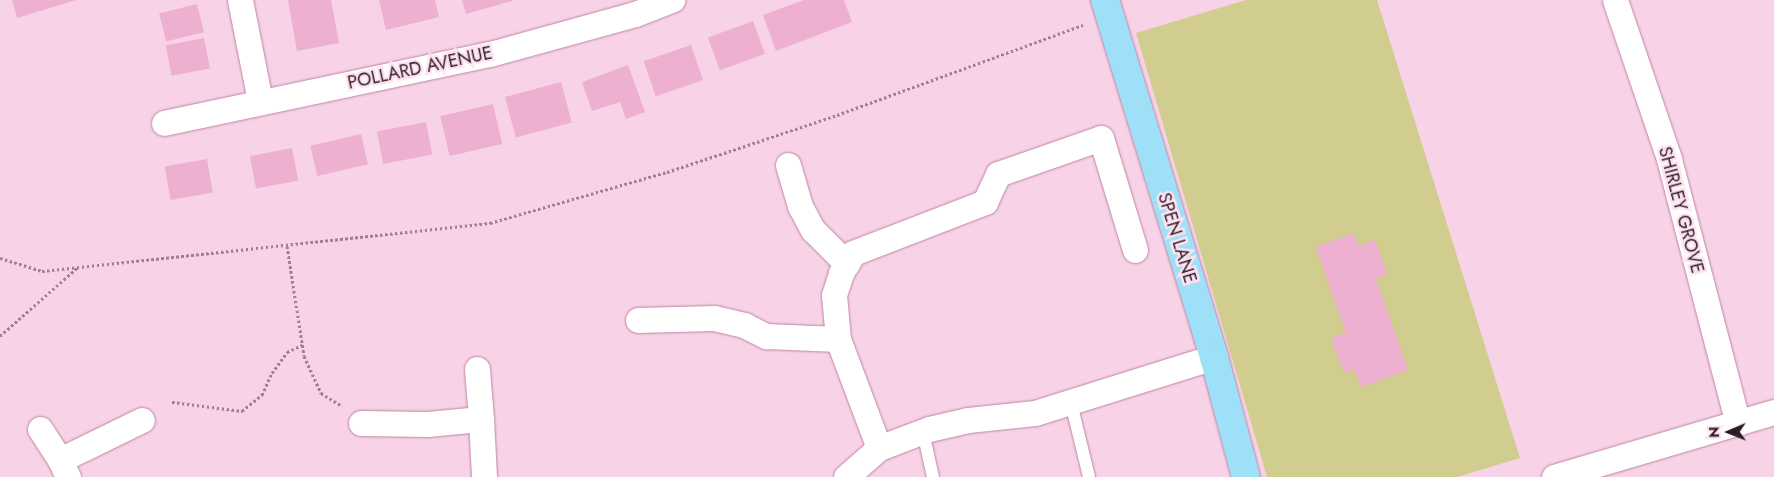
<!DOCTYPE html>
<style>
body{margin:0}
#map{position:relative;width:1774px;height:477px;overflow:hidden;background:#f8d2e6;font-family:Jost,sans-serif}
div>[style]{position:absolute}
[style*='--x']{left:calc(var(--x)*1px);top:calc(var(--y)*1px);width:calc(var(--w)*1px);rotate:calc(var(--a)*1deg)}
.green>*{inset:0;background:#d1cd8f}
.building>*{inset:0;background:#edb0d1;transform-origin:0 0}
.path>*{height:3px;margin-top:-1.5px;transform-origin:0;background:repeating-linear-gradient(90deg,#9f8090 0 2.5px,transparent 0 5px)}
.roads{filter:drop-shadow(0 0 1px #be85a4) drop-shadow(0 0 1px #be85a4)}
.service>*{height:12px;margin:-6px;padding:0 6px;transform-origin:6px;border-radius:6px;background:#fff}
.minor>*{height:25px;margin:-12.5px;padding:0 12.5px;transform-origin:12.5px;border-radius:12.5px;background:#fff}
.primary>*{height:28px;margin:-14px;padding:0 14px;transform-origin:14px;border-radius:14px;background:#9ee0f8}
span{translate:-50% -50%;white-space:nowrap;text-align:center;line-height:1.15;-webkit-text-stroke:5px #fde3f0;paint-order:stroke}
.street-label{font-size:18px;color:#311b27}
.north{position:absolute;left:1704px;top:407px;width:50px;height:50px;-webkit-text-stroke:4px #fde3f0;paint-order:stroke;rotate:269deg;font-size:14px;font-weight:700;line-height:20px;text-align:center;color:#311b27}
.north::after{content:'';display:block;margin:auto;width:18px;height:22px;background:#311b27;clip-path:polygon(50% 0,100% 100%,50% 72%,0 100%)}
</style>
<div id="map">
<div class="green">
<i style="clip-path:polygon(1246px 0,1377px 0,1520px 458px,1457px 477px,1267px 477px,1136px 33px)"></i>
</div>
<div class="building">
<i style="clip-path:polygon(12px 0,76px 0,17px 18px)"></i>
<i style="clip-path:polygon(288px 0,331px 0,339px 43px,297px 51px)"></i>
<i style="clip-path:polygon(379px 0,435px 0,439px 17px,386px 30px)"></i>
<i style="clip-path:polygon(462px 0,512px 0,512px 1px,466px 14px)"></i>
<i style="clip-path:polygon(804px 0,844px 0,852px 22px,776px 51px,763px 15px)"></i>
<i style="left:197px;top:4px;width:29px;height:39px;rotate:76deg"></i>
<i style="left:753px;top:21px;width:35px;height:48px;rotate:70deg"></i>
<i style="left:204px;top:38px;width:31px;height:39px;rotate:79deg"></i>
<i style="left:691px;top:45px;width:37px;height:50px;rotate:71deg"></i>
<i style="clip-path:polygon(628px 65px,645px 112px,626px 119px,620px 102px,592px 111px,582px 82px)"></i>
<i style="left:561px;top:82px;width:42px;height:58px;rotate:75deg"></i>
<i style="left:493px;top:104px;width:41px;height:54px;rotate:77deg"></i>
<i style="left:426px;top:122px;width:33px;height:50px;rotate:79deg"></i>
<i style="left:361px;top:134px;width:31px;height:52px;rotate:77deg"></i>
<i style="left:292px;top:148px;width:33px;height:43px;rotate:79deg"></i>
<i style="left:207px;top:159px;width:34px;height:43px;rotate:80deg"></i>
<i style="clip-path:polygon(1354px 233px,1358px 246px,1375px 240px,1387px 274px,1376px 279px,1408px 370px,1361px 387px,1354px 369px,1344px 373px,1331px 338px,1346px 333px,1316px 247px)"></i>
</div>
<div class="path">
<i style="--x:287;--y:246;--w:111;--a:81.2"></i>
<i style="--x:304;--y:356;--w:41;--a:65.3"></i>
<i style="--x:321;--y:393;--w:25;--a:32"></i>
<i style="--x:0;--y:258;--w:44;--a:17.2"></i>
<i style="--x:42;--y:271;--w:451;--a:-6.1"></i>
<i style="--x:490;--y:223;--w:184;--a:-16.1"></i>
<i style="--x:667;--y:172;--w:179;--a:-18.5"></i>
<i style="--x:837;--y:115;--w:262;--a:-20.1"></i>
<i style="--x:0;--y:336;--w:104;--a:-41.5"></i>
<i style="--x:172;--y:402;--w:71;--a:7.3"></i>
<i style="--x:242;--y:411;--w:26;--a:-39"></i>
<i style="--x:262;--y:395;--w:24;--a:-66"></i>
<i style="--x:272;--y:373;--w:26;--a:-54"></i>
<i style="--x:287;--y:352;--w:17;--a:-25"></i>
</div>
<div class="roads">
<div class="service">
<i style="--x:1071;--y:403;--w:76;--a:76.3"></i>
<i style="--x:923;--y:432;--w:46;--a:77.5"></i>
</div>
<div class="minor">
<i style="--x:240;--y:0;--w:103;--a:78.8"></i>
<i style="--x:1615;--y:0;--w:168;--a:71.2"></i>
<i style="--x:1669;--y:159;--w:273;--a:75.4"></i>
<i style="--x:164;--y:123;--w:333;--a:-12"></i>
<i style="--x:490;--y:54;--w:150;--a:-15.4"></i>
<i style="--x:635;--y:14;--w:40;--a:-21"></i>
<i style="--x:788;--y:165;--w:43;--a:73.7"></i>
<i style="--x:800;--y:206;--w:27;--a:62"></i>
<i style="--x:813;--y:230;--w:48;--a:45"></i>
<i style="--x:638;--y:320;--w:76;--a:-1.5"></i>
<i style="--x:714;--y:318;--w:31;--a:13"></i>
<i style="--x:744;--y:325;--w:25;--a:27"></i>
<i style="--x:766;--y:336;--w:72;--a:2.4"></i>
<i style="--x:838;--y:339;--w:116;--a:69.4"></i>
<i style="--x:838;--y:339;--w:44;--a:-95.2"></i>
<i style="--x:834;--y:295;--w:23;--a:-72"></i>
<i style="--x:841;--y:273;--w:23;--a:-59"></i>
<i style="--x:853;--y:253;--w:142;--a:-21.1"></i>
<i style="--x:985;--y:202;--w:31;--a:-65"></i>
<i style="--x:998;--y:174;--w:109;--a:-19.3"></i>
<i style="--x:1101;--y:138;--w:117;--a:73.1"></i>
<i style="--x:477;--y:369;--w:50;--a:85.4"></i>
<i style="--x:361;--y:423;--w:66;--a:0.9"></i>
<i style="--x:427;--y:424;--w:54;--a:-5.3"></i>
<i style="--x:481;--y:419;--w:58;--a:87"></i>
<i style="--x:40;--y:429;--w:37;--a:57"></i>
<i style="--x:68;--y:477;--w:19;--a:-115"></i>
<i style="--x:60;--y:460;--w:91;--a:-26"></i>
<i style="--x:846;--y:477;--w:44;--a:-41.3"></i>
<i style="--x:879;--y:448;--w:53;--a:-20.8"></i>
<i style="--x:929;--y:429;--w:40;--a:-13"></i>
<i style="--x:968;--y:420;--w:67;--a:-6"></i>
<i style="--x:1035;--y:413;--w:188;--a:-17.4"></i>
<i style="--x:1554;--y:477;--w:229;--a:-16.5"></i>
</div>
<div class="primary">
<i style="--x:1105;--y:0;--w:373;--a:73"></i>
<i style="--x:1214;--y:357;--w:124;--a:75.1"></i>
</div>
</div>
<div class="street-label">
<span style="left:420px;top:68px;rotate:-12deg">POLLARD AVENUE</span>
<span style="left:1681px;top:210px;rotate:75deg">SHIRLEY GROVE</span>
<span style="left:1177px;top:238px;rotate:73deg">SPEN LANE</span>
</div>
<div class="north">N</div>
</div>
